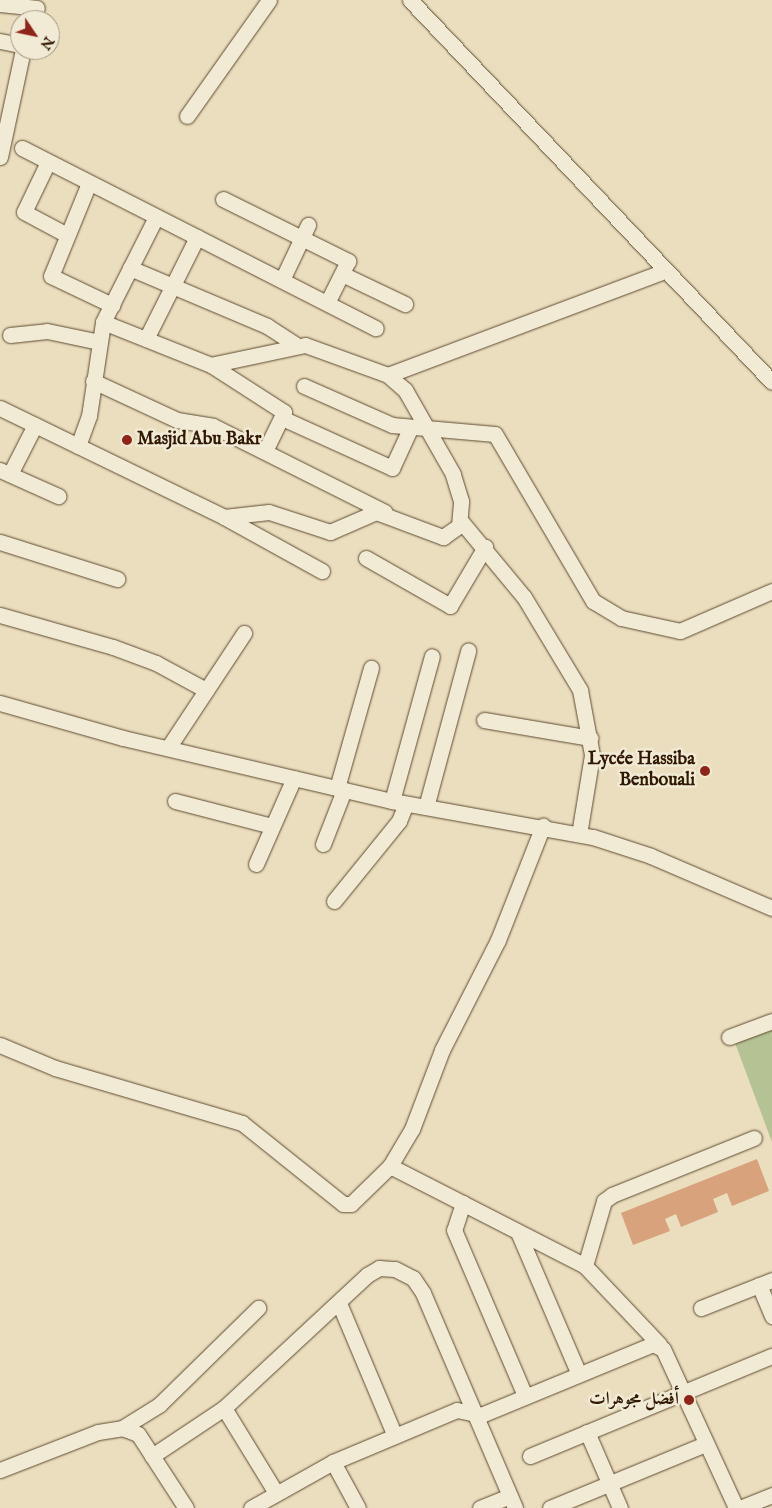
<!DOCTYPE html>
<meta charset="utf-8">
<style>
body{margin:0}
#map{position:relative;width:772px;height:1508px;overflow:hidden;background:#eadebe;font-family:"IM FELL English",Amiri,serif}
div>[style]{position:absolute}
[style*='--x']{left:calc(var(--x)*1px);top:calc(var(--y)*1px);width:calc(var(--w)*1px);rotate:calc(var(--a)*1deg)}
.green>*{inset:0;background:#b5c293}
.building>*{inset:0;background:#d8a27c}
.roads{filter:drop-shadow(0 0 1px #5f4a30) drop-shadow(0 0 1px #5f4a30)}
.minor>*{height:15px;margin:-7.5px;padding:0 7.5px;transform-origin:7.5px;border-radius:7.5px;background:#f1ead5}
.dots>*{width:14px;height:14px;translate:-50% -50%;box-sizing:border-box;border:2px solid #f1ead5;border-radius:50%}
span{translate:-50% -50%;white-space:nowrap;text-align:center;line-height:1.15;-webkit-text-stroke:5px #f1ead5;paint-order:stroke}
.poi-label{font-size:18px;color:#311801;font-weight:700}
.left{translate:0 -50%;text-align:left}
.right{translate:-100% -50%;text-align:right}
.north{position:absolute;left:10px;top:10px;width:50px;height:50px;box-sizing:border-box;background:#f1ead5;border:1px solid #a49680;border-radius:50%;rotate:124deg;font-size:14px;font-weight:700;line-height:20px;text-align:center;color:#311801}
.north::after{content:'';display:block;margin:auto;width:18px;height:22px;background:#8f2418;clip-path:polygon(50% 0,100% 100%,50% 72%,0 100%)}
</style>
<div id="map">
<div class="green">
<i style="clip-path:polygon(772px 1029px,772px 1142px,735px 1043px)"></i>
</div>
<div class="building">
<i style="clip-path:polygon(757px 1159px,769px 1191px,732px 1206px,727px 1193px,713px 1199px,718px 1212px,681px 1227px,676px 1214px,665px 1219px,670px 1231px,633px 1245px,621px 1213px)"></i>
</div>
<div class="roads">
<div class="minor">
<i style="--x:410;--y:0;--w:526;--a:46.54"></i>
<i style="--x:0;--y:4;--w:37;--a:6"></i>
<i style="--x:0;--y:41;--w:20;--a:11"></i>
<i style="--x:187;--y:116;--w:142;--a:-54.7"></i>
<i style="--x:22;--y:148;--w:397;--a:27"></i>
<i style="--x:0;--y:157;--w:109;--a:-77.9"></i>
<i style="--x:48;--y:162;--w:55;--a:115.6"></i>
<i style="--x:24;--y:212;--w:47;--a:28.2"></i>
<i style="--x:89;--y:183;--w:100;--a:112.2"></i>
<i style="--x:51;--y:276;--w:68;--a:25.4"></i>
<i style="--x:223;--y:199;--w:140;--a:26.4"></i>
<i style="--x:348;--y:261;--w:47;--a:116.6"></i>
<i style="--x:130;--y:268;--w:149;--a:22.9"></i>
<i style="--x:267;--y:326;--w:35;--a:33"></i>
<i style="--x:342;--y:274;--w:70;--a:25.5"></i>
<i style="--x:282;--y:280;--w:61;--a:-64.7"></i>
<i style="--x:10;--y:335;--w:37;--a:-6"></i>
<i style="--x:47;--y:331;--w:53;--a:11.9"></i>
<i style="--x:146;--y:339;--w:114;--a:-63.4"></i>
<i style="--x:211;--y:365;--w:87;--a:32.8"></i>
<i style="--x:284;--y:412;--w:43;--a:116"></i>
<i style="--x:388;--y:375;--w:295;--a:-20.6"></i>
<i style="--x:93;--y:381;--w:93;--a:24.9"></i>
<i style="--x:177;--y:420;--w:36;--a:9"></i>
<i style="--x:213;--y:426;--w:192;--a:26.6"></i>
<i style="--x:304;--y:386;--w:96;--a:23.9"></i>
<i style="--x:392;--y:425;--w:103;--a:5"></i>
<i style="--x:495;--y:434;--w:194;--a:59.6"></i>
<i style="--x:593;--y:601;--w:33;--a:31"></i>
<i style="--x:621;--y:618;--w:60;--a:12.4"></i>
<i style="--x:680;--y:631;--w:100;--a:-23.5"></i>
<i style="--x:0;--y:408;--w:249;--a:25.9"></i>
<i style="--x:224;--y:517;--w:45;--a:-6.3"></i>
<i style="--x:269;--y:512;--w:64;--a:18.2"></i>
<i style="--x:330;--y:532;--w:50;--a:-23.5"></i>
<i style="--x:376;--y:512;--w:72;--a:20.5"></i>
<i style="--x:443;--y:537;--w:19;--a:-35"></i>
<i style="--x:459;--y:526;--w:25;--a:-85"></i>
<i style="--x:461;--y:501;--w:28;--a:-107"></i>
<i style="--x:453;--y:474;--w:97;--a:-119.7"></i>
<i style="--x:405;--y:390;--w:23;--a:-139"></i>
<i style="--x:388;--y:375;--w:88;--a:-160.1"></i>
<i style="--x:305;--y:345;--w:96;--a:168"></i>
<i style="--x:211;--y:365;--w:116;--a:-158.3"></i>
<i style="--x:282;--y:418;--w:121;--a:24.4"></i>
<i style="--x:392;--y:468;--w:43;--a:-65.2"></i>
<i style="--x:78;--y:446;--w:32;--a:-70"></i>
<i style="--x:89;--y:416;--w:95;--a:-81.5"></i>
<i style="--x:103;--y:322;--w:118;--a:-63.2"></i>
<i style="--x:0;--y:470;--w:64;--a:24.1"></i>
<i style="--x:10;--y:474;--w:55;--a:-63"></i>
<i style="--x:224;--y:517;--w:112;--a:28.9"></i>
<i style="--x:460;--y:520;--w:100;--a:50.3"></i>
<i style="--x:524;--y:597;--w:109;--a:58.9"></i>
<i style="--x:580;--y:690;--w:66;--a:79.5"></i>
<i style="--x:592;--y:755;--w:80;--a:99.3"></i>
<i style="--x:0;--y:542;--w:123;--a:17.5"></i>
<i style="--x:366;--y:558;--w:97;--a:29.7"></i>
<i style="--x:450;--y:606;--w:69;--a:-59.3"></i>
<i style="--x:0;--y:615;--w:117;--a:15.8"></i>
<i style="--x:113;--y:647;--w:46;--a:20.4"></i>
<i style="--x:156;--y:663;--w:57;--a:28.4"></i>
<i style="--x:0;--y:703;--w:128;--a:15.9"></i>
<i style="--x:123;--y:738;--w:276;--a:13.2"></i>
<i style="--x:392;--y:801;--w:204;--a:10.2"></i>
<i style="--x:593;--y:837;--w:61;--a:18.1"></i>
<i style="--x:651;--y:856;--w:132;--a:23.3"></i>
<i style="--x:484;--y:720;--w:108;--a:9.6"></i>
<i style="--x:168;--y:748;--w:138;--a:-56.5"></i>
<i style="--x:337;--y:788;--w:125;--a:-74.2"></i>
<i style="--x:175;--y:801;--w:100;--a:14.5"></i>
<i style="--x:392;--y:801;--w:150;--a:-74.6"></i>
<i style="--x:426;--y:807;--w:162;--a:-74.9"></i>
<i style="--x:323;--y:844;--w:58;--a:-68.7"></i>
<i style="--x:256;--y:864;--w:94;--a:-66.2"></i>
<i style="--x:334;--y:901;--w:103;--a:-50.9"></i>
<i style="--x:399;--y:821;--w:18;--a:-68"></i>
<i style="--x:729;--y:1037;--w:46;--a:-20.4"></i>
<i style="--x:0;--y:1045;--w:60;--a:22.7"></i>
<i style="--x:55;--y:1068;--w:195;--a:16.4"></i>
<i style="--x:242;--y:1123;--w:129;--a:38.7"></i>
<i style="--x:343;--y:1204;--w:8;--a:0"></i>
<i style="--x:351;--y:1204;--w:54;--a:-44.3"></i>
<i style="--x:390;--y:1166;--w:43;--a:-59.3"></i>
<i style="--x:412;--y:1129;--w:85;--a:-69.2"></i>
<i style="--x:442;--y:1050;--w:123;--a:-63"></i>
<i style="--x:498;--y:940;--w:123;--a:-68.5"></i>
<i style="--x:390;--y:1166;--w:219;--a:27.1"></i>
<i style="--x:585;--y:1266;--w:108;--a:46.5"></i>
<i style="--x:463;--y:1203;--w:28;--a:108"></i>
<i style="--x:454;--y:1230;--w:181;--a:66.8"></i>
<i style="--x:518;--y:1232;--w:155;--a:66.8"></i>
<i style="--x:585;--y:1266;--w:68;--a:-73.7"></i>
<i style="--x:604;--y:1201;--w:10;--a:-37"></i>
<i style="--x:612;--y:1195;--w:153;--a:-21.9"></i>
<i style="--x:759;--y:1285;--w:34;--a:67"></i>
<i style="--x:339;--y:1303;--w:144;--a:67.2"></i>
<i style="--x:701;--y:1308;--w:76;--a:-21.5"></i>
<i style="--x:224;--y:1408;--w:100;--a:58.5"></i>
<i style="--x:122;--y:1428;--w:44;--a:-31.9"></i>
<i style="--x:159;--y:1405;--w:139;--a:-44.4"></i>
<i style="--x:587;--y:1432;--w:83;--a:66.5"></i>
<i style="--x:152;--y:1456;--w:87;--a:-33.7"></i>
<i style="--x:224;--y:1408;--w:195;--a:-42.9"></i>
<i style="--x:367;--y:1275;--w:14;--a:-30"></i>
<i style="--x:379;--y:1268;--w:16;--a:4"></i>
<i style="--x:395;--y:1269;--w:20;--a:27"></i>
<i style="--x:413;--y:1278;--w:18;--a:56"></i>
<i style="--x:423;--y:1293;--w:234;--a:66.8"></i>
<i style="--x:530;--y:1456;--w:262;--a:-22.5"></i>
<i style="--x:333;--y:1462;--w:52;--a:61.5"></i>
<i style="--x:0;--y:1470;--w:105;--a:-21.2"></i>
<i style="--x:98;--y:1432;--w:24;--a:-9"></i>
<i style="--x:122;--y:1428;--w:17;--a:21"></i>
<i style="--x:138;--y:1434;--w:88;--a:57"></i>
<i style="--x:251;--y:1508;--w:94;--a:-29.3"></i>
<i style="--x:333;--y:1462;--w:134;--a:-22.8"></i>
<i style="--x:457;--y:1410;--w:25;--a:12"></i>
<i style="--x:481;--y:1415;--w:186;--a:-22.4"></i>
<i style="--x:653;--y:1344;--w:11;--a:27"></i>
<i style="--x:663;--y:1349;--w:175;--a:65.3"></i>
<i style="--x:480;--y:1508;--w:32;--a:-22"></i>
<i style="--x:550;--y:1508;--w:168;--a:-22.4"></i>
<i style="--x:740;--y:1508;--w:35;--a:-22"></i>
</div>
</div>
<div class="dots">
<i style="left:127px;top:440px;background:#8f2418"></i>
<i style="left:705px;top:771px;background:#8f2418"></i>
<i style="left:689px;top:1400px;background:#8f2418"></i>
</div>
<div class="poi-label">
<span class="left" style="left:137px;top:440px">Masjid Abu Bakr</span>
<span class="right" style="left:695px;top:771px">Lycée Hassiba<br>Benbouali</span>
<span class="right" style="left:679px;top:1400px">أفضل مجوهرات</span>
</div>
<div class="north">N</div>
</div>
